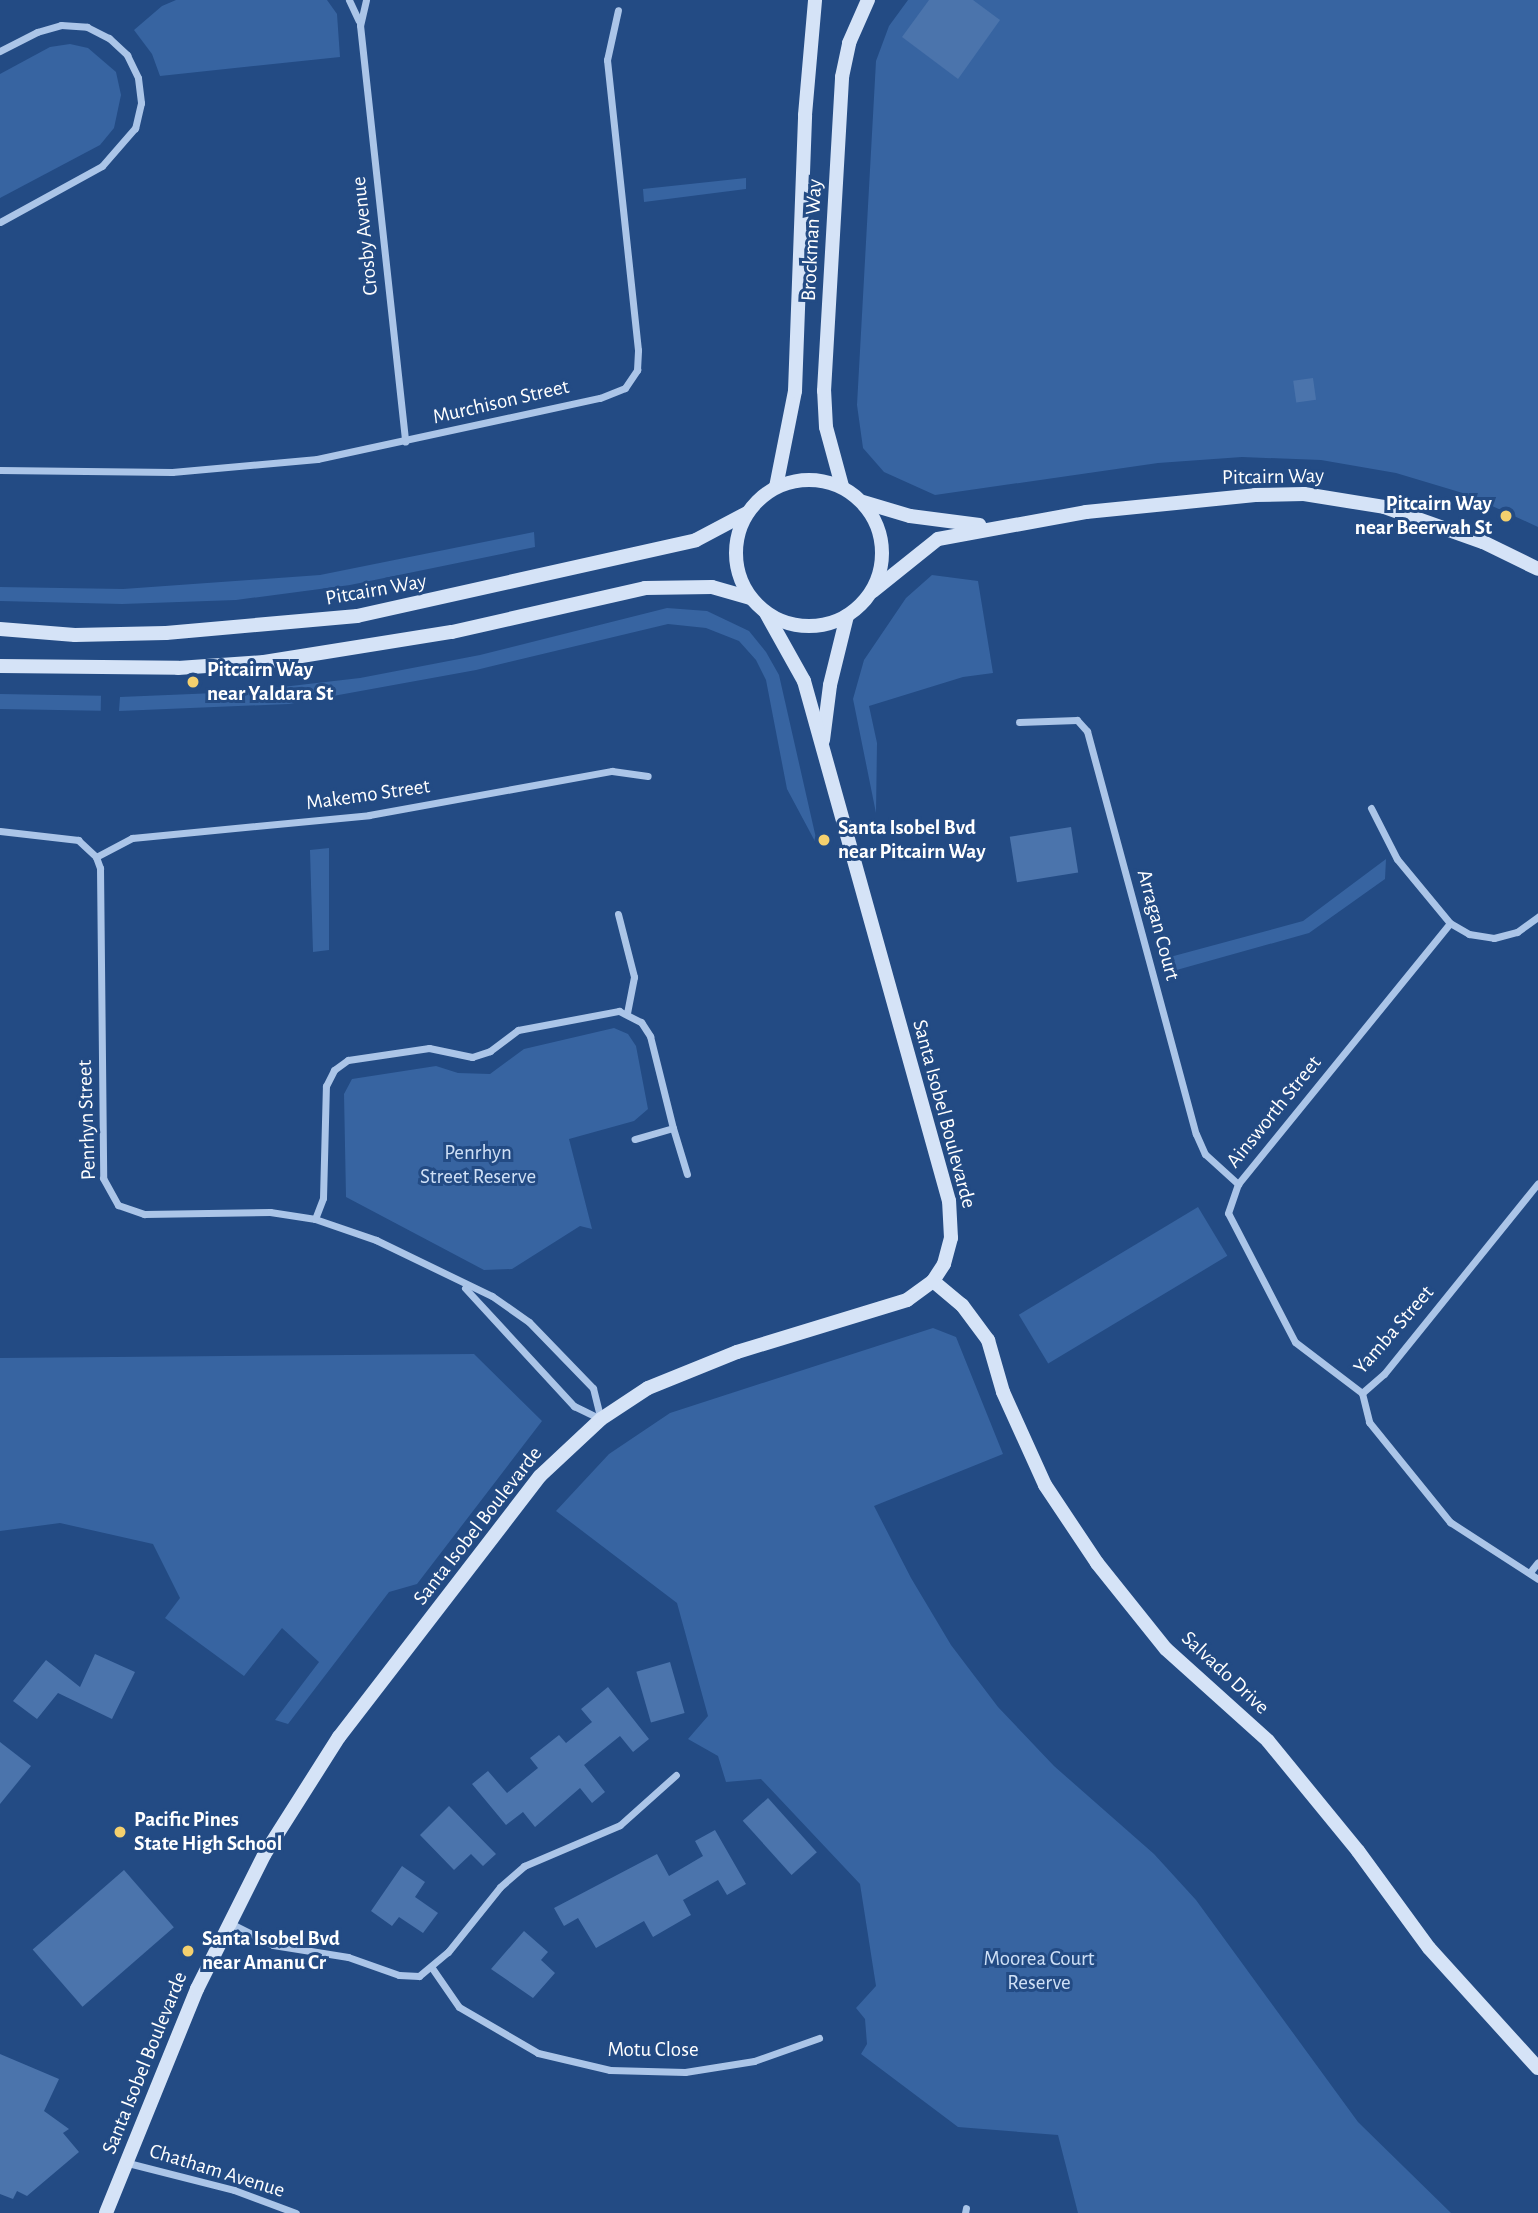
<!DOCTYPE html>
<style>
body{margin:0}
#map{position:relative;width:1538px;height:2213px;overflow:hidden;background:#234b84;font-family:"Alegreya Sans",sans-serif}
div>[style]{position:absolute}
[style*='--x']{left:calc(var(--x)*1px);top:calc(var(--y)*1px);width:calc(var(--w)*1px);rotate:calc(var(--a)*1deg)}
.green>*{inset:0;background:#3764a1;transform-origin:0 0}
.building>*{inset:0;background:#4b74ac;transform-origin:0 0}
.street>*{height:7px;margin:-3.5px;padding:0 3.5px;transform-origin:3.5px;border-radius:3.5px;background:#abc5e8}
.secondary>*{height:14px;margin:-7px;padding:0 7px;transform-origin:7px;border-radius:7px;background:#d5e3f7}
.secondary>.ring{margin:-7px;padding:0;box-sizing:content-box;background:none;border:14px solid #d5e3f7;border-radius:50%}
.dots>*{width:19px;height:19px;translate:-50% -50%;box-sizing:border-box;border:4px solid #234b84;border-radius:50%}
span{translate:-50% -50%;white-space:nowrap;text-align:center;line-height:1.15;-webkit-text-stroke:6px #234b84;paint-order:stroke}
.street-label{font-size:21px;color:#fff}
.poi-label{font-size:21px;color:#fff;font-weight:700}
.right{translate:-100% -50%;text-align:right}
.left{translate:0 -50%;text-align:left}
.park-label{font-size:21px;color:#cfe0f6}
</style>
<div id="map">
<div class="green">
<i style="clip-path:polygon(176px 0,327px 0,337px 14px,340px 57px,160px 76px,152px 54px,134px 30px,162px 6px)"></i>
<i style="clip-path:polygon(908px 0,1538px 0,1538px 527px,1466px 494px,1396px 473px,1321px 460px,1242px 457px,1158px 463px,935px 495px,884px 472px,863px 448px,857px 405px,876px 61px,889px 26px)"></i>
<i style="clip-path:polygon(70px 44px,88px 48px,116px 72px,121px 95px,114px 128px,100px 145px,0 198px,0 74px,50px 47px)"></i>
<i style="clip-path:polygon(746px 178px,746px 189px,644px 202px,643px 189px)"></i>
<i style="clip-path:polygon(534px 532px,535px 547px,350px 585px,236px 600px,122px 604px,0 601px,0 587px,123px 589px,320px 575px)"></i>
<i style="clip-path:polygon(932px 575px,978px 581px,993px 673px,963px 677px,869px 706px,877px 743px,876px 813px,853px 699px,864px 660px,906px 598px)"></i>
<i style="clip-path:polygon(667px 608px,707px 611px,749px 631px,766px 652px,779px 675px,818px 847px,787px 789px,766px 680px,756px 660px,739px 641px,706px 628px,668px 624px,476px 670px,289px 704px,119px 711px,120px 697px,240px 692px,360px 678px,480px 655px)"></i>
<i style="left:0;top:694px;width:101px;height:15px;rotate:1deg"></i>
<i style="clip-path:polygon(329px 848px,329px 950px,313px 952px,310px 850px)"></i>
<i style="clip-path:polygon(1386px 859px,1385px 879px,1309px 933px,1173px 971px,1170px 957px,1303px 921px)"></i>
<i style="clip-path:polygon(614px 1028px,628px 1034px,636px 1046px,648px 1109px,634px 1121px,569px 1139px,592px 1229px,580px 1226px,512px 1269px,484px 1270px,346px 1197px,344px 1094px,352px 1079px,436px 1066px,458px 1073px,490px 1074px,524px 1049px)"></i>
<i style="left:1198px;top:1207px;width:57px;height:209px;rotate:59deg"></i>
<i style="clip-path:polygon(933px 1328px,956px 1337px,1003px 1454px,874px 1506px,911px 1578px,951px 1645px,998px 1707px,1054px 1766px,1154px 1854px,1196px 1900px,1358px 2122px,1451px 2213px,1078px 2213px,1058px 2135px,958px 2127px,861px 2054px,867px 2044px,865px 2019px,856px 2008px,876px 1986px,860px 1884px,761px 1779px,726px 1782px,718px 1756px,688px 1739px,708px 1716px,677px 1603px,556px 1511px,609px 1454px,670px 1413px)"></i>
<i style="clip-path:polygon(474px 1354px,542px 1421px,417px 1584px,389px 1592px,288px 1724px,275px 1720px,319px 1662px,282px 1628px,244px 1676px,165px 1618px,180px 1598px,153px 1544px,60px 1523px,0 1531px,0 1358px)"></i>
</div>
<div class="building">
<i style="clip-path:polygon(929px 0,973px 0,1000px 20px,958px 79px,902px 37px)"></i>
<i style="left:1313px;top:378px;width:22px;height:20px;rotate:82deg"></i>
<i style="left:1071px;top:827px;width:46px;height:62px;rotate:81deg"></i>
<i style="clip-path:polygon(95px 1654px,135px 1672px,112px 1719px,58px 1693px,37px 1719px,13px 1701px,46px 1660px,80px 1687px)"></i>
<i style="left:670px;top:1662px;width:53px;height:35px;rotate:74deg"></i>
<i style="clip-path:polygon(608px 1687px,649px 1739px,633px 1752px,620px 1736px,584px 1765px,605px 1792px,592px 1803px,580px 1788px,535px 1827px,523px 1812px,506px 1825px,472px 1784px,488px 1771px,507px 1793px,538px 1768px,530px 1758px,559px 1735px,566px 1743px,592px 1722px,581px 1709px)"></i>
<i style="clip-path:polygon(0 1742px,31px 1766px,0 1804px)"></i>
<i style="left:768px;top:1798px;width:73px;height:34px;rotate:48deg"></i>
<i style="clip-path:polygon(449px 1806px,496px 1854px,483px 1866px,471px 1854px,454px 1870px,420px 1835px)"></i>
<i style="clip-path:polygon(715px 1830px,746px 1884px,727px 1895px,718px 1880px,683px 1900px,691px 1915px,653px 1937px,644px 1921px,596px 1948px,578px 1918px,564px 1926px,554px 1908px,657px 1854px,669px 1876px,703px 1856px,695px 1841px)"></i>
<i style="clip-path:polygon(402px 1866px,425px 1882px,415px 1897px,438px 1913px,423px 1933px,399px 1917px,392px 1926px,371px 1911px)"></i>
<i style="left:124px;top:1870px;width:76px;height:121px;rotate:49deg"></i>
<i style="clip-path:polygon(524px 1931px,548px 1952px,541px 1960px,555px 1973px,533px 1998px,491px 1969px)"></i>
<i style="clip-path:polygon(0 2054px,59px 2079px,44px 2111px,69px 2129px,63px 2133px,79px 2152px,27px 2196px,17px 2191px,13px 2199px,0 2194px)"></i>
</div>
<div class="street">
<i style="--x:349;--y:0;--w:23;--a:65"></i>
<i style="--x:366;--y:0;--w:26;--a:103"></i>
<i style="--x:360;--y:25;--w:419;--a:83.8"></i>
<i style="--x:0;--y:51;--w:42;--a:-27.2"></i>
<i style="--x:37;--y:32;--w:25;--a:-16"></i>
<i style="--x:61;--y:25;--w:26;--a:4"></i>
<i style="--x:87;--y:27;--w:25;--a:27"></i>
<i style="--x:109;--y:38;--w:25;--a:43"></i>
<i style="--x:127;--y:55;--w:25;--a:64"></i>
<i style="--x:138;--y:78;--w:25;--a:83"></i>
<i style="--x:141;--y:103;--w:26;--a:103"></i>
<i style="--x:135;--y:128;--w:50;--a:131"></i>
<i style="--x:102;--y:166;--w:116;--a:151.2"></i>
<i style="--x:0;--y:470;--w:172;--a:0.7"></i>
<i style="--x:172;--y:472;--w:146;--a:-5.1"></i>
<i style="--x:317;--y:459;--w:289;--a:-12.2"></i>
<i style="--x:600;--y:398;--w:27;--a:-22"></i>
<i style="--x:625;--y:388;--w:22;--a:-56"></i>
<i style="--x:637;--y:370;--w:20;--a:-87"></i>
<i style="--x:638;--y:350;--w:292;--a:-96.1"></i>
<i style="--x:607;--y:60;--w:51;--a:-77.6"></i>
<i style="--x:1019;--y:722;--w:58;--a:-2"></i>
<i style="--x:1077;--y:720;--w:15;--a:48"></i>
<i style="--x:1087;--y:731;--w:417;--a:74.9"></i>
<i style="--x:1196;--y:1134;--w:22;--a:66"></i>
<i style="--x:1205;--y:1154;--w:45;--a:42.3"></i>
<i style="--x:1371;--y:808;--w:57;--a:63"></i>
<i style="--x:1397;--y:859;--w:83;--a:50.4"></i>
<i style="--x:1450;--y:923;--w:22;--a:30"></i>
<i style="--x:1469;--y:934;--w:25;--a:9"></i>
<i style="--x:1494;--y:938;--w:24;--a:-15"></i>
<i style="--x:1517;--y:932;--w:26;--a:-36"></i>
<i style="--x:0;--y:831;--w:79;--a:6.6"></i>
<i style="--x:78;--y:840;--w:25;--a:43"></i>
<i style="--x:96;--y:857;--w:12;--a:70"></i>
<i style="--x:100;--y:868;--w:310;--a:89.4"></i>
<i style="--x:103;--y:1178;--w:31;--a:61"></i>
<i style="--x:118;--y:1205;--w:28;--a:19"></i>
<i style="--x:144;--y:1214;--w:126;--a:-0.9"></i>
<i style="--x:270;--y:1212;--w:46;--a:8.8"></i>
<i style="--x:315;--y:1219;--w:65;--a:19"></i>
<i style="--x:376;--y:1240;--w:129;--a:25.8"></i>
<i style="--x:492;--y:1296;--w:45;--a:35.1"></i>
<i style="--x:529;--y:1322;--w:92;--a:45.9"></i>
<i style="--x:593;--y:1388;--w:32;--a:76"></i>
<i style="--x:96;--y:857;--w:41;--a:-27.8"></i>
<i style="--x:132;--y:838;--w:238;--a:-5.5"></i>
<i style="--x:369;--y:815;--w:247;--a:-10.3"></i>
<i style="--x:612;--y:771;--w:36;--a:8"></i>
<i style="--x:618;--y:914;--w:65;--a:75.7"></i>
<i style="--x:634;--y:977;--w:37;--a:101"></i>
<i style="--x:673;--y:1128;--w:48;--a:73.1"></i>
<i style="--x:315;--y:1219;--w:22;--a:-69"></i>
<i style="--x:323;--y:1198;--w:112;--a:-88.5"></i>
<i style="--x:326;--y:1086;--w:18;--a:-63"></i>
<i style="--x:334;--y:1070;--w:17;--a:-36"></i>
<i style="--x:348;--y:1060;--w:82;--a:-8.4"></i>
<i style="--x:429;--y:1048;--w:44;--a:11.8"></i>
<i style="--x:472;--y:1057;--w:19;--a:-18"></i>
<i style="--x:490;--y:1051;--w:35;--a:-37"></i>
<i style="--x:518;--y:1030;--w:103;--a:-10.7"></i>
<i style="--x:619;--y:1011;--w:25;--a:27"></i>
<i style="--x:641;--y:1022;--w:17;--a:57"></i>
<i style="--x:650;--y:1036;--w:95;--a:76"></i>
<i style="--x:673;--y:1128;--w:40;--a:164"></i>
<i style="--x:465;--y:1288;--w:161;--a:47.3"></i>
<i style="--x:574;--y:1406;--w:30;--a:26"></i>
<i style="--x:1362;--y:1393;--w:84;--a:-142.7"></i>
<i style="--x:1295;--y:1342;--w:145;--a:-117.4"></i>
<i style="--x:1228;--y:1213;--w:31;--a:-71"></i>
<i style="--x:1238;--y:1184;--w:336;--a:-50.9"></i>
<i style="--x:1362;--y:1393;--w:29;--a:-41"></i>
<i style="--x:1384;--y:1374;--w:245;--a:-51.1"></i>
<i style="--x:1362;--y:1393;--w:30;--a:76"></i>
<i style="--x:1369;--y:1422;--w:129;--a:51"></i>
<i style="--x:1450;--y:1522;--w:105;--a:32.9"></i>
<i style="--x:1531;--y:1571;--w:11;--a:-52"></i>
<i style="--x:230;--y:1923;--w:48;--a:27.1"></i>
<i style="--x:273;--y:1945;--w:76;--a:9.1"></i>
<i style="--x:348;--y:1957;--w:54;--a:19.4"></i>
<i style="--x:399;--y:1975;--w:20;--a:3"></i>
<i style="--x:419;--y:1976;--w:38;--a:-40"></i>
<i style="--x:448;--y:1952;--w:83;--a:-51.3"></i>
<i style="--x:500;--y:1887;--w:32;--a:-41"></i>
<i style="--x:524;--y:1866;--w:104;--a:-23.1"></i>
<i style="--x:620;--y:1825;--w:75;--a:-41.8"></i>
<i style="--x:432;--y:1968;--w:47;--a:55.3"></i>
<i style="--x:459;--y:2007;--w:91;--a:30.2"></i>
<i style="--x:538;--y:2053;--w:74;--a:13.3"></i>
<i style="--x:610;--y:2070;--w:75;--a:1.5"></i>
<i style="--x:685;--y:2072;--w:70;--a:-9.1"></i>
<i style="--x:754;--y:2061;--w:69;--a:-19.5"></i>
<i style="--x:128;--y:2163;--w:109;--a:14.3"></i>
<i style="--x:234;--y:2190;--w:66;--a:20.4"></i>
<i style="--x:965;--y:2213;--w:5;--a:-79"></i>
</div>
<div class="secondary">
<i class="ring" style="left:736px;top:480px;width:132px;height:132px"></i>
<i style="--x:842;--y:486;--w:61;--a:-105.2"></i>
<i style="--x:826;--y:427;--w:36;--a:-93"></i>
<i style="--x:824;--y:391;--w:315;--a:-86.7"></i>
<i style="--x:842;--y:77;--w:35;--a:-78"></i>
<i style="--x:849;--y:43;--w:47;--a:-66.2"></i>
<i style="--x:776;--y:487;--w:98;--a:-78.8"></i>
<i style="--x:795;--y:391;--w:276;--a:-87.9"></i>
<i style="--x:805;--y:115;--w:115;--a:-85"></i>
<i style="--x:863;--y:502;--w:49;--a:16.6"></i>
<i style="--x:910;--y:516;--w:70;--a:7.4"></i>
<i style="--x:873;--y:591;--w:83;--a:-38.7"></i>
<i style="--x:938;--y:539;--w:150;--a:-10.3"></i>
<i style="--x:1086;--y:512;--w:170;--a:-5.7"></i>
<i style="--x:1255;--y:495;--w:49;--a:-1.2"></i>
<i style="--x:1304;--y:494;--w:81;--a:9.2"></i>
<i style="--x:1384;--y:507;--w:105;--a:19.5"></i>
<i style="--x:1483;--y:542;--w:61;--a:26.1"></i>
<i style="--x:0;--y:629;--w:75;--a:4.6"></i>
<i style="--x:75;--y:635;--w:91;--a:-1.3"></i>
<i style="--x:166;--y:633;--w:192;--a:-5.1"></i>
<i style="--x:357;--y:616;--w:347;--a:-12.6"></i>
<i style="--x:696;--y:540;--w:58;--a:-27.9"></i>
<i style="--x:0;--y:666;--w:178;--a:0.6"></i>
<i style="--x:178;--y:668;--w:86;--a:-4"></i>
<i style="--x:264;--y:662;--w:190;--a:-9.1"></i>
<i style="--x:452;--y:632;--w:198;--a:-12.8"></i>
<i style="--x:645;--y:588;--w:67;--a:-0.9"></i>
<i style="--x:712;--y:587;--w:40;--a:16"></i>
<i style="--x:823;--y:740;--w:55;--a:-82.7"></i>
<i style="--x:830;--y:685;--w:71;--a:-76.2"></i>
<i style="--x:933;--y:1281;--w:38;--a:40"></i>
<i style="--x:962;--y:1305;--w:44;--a:53.4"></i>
<i style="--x:988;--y:1340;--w:54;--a:73.9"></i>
<i style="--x:1003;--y:1392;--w:102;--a:65.7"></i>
<i style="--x:1045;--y:1485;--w:94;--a:56.3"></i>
<i style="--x:1097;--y:1563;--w:110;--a:51.3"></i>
<i style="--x:1166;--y:1649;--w:137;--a:42"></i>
<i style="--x:1268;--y:1741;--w:142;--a:50.7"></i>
<i style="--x:1358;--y:1851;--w:120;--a:53.8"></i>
<i style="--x:1429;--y:1948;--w:162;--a:47.8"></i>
<i style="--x:106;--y:2213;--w:242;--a:-67.9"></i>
<i style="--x:197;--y:1989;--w:150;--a:-63.4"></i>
<i style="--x:264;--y:1855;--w:140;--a:-57.6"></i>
<i style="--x:339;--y:1737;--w:329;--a:-52.4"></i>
<i style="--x:540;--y:1476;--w:83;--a:-43.1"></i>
<i style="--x:601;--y:1419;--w:56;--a:-33.4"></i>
<i style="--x:648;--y:1388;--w:96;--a:-22"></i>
<i style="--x:737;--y:1352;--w:178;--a:-17"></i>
<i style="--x:907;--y:1300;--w:32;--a:-36"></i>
<i style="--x:933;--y:1281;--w:20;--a:-57"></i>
<i style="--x:944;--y:1264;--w:27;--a:-75"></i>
<i style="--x:951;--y:1238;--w:37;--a:-93"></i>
<i style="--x:949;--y:1201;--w:540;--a:-105.58"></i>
<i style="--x:804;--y:681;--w:78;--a:-119.2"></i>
</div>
<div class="dots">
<i style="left:1506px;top:516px;background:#f4d06e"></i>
<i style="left:193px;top:682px;background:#f4d06e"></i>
<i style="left:824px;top:840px;background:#f4d06e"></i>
<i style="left:120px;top:1832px;background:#f4d06e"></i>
<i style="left:188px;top:1951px;background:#f4d06e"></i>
</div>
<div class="street-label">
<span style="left:365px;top:236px;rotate:-96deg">Crosby Avenue</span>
<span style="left:812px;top:240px;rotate:-87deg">Brockman Way</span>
<span style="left:501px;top:402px;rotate:-13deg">Murchison Street</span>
<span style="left:1273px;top:477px;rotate:-1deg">Pitcairn Way</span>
<span style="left:376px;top:590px;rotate:-10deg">Pitcairn Way</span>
<span style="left:368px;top:795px;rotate:-8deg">Makemo Street</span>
<span style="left:1158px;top:925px;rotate:75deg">Arragan Court</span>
<span style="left:1274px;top:1112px;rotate:-51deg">Ainsworth Street</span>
<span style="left:944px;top:1114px;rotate:75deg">Santa Isobel Boulevarde</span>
<span style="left:87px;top:1120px;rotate:-92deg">Penrhyn Street</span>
<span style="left:1394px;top:1330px;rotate:-49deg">Yamba Street</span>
<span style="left:478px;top:1526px;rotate:-52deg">Santa Isobel Boulevarde</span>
<span style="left:1225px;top:1673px;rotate:43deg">Salvado Drive</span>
<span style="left:653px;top:2050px">Motu Close</span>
<span style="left:145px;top:2063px;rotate:-68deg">Santa Isobel Boulevarde</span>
<span style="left:217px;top:2171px;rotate:17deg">Chatham Avenue</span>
</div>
<div class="poi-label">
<span class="right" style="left:1492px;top:516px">Pitcairn Way<br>near Beerwah St</span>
<span class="left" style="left:207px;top:682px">Pitcairn Way<br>near Yaldara St</span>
<span class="left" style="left:838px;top:840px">Santa Isobel Bvd<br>near Pitcairn Way</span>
<span class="left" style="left:134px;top:1832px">Pacific Pines<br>State High School</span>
<span class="left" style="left:202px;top:1951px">Santa Isobel Bvd<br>near Amanu Cr</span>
</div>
<div class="park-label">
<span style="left:478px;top:1165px">Penrhyn<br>Street Reserve</span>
<span style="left:1039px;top:1971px">Moorea Court<br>Reserve</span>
</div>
</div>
